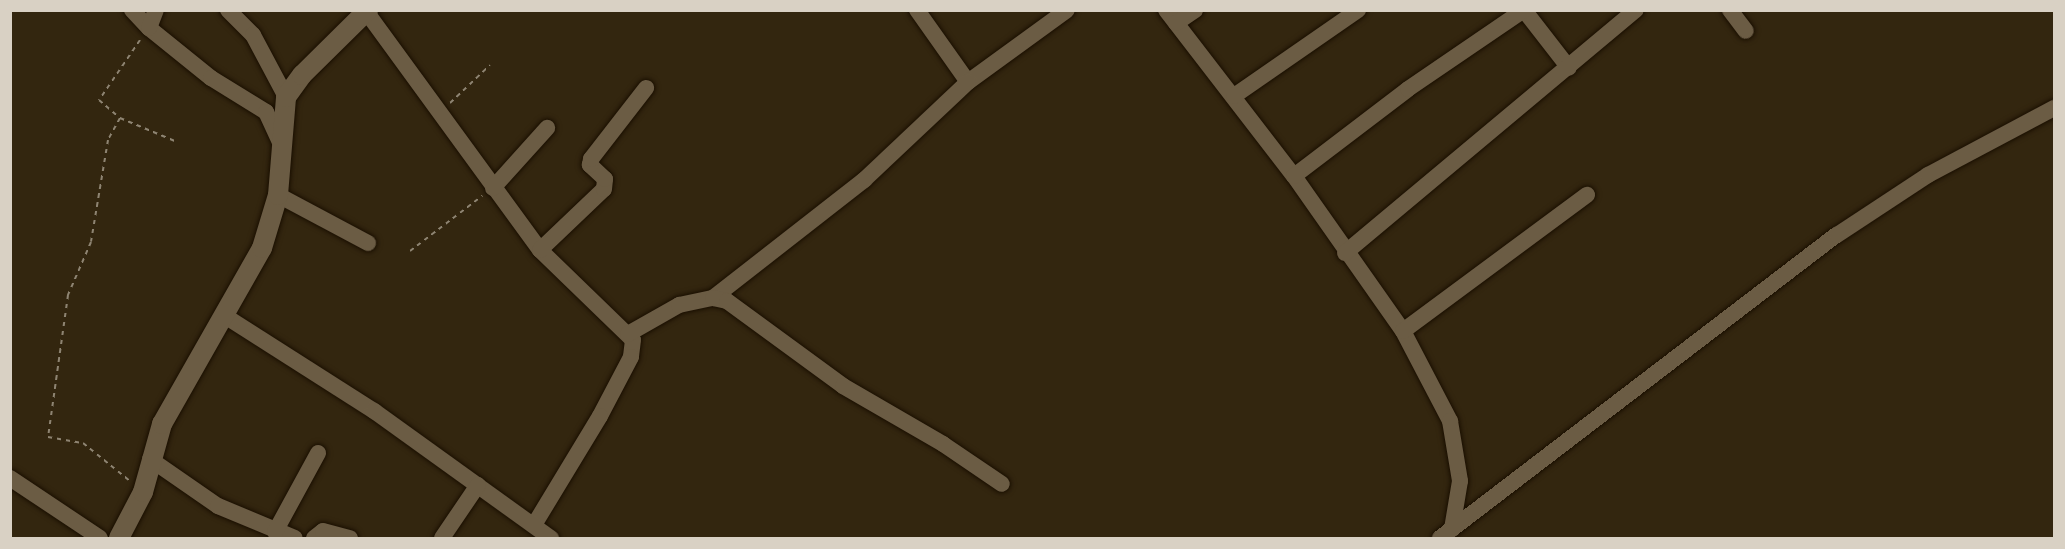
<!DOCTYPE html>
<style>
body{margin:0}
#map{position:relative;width:2065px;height:549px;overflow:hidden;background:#33260f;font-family:"Crimson Pro",serif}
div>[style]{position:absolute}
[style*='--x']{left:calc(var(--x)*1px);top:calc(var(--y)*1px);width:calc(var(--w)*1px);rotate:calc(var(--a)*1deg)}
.path>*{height:2px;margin-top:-1px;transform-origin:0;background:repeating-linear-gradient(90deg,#8e8472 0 4.5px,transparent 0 9px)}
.roads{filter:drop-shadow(0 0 2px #1a0f00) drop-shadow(0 0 2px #1a0f00)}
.minor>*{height:16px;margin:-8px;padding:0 8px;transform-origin:8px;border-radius:8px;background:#6b5c44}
.tertiary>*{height:20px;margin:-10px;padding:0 10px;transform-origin:10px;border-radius:10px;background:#6b5c44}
span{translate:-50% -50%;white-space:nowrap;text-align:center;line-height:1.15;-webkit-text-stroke:6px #33260f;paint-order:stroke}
.frame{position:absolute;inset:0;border:12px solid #d9d1c4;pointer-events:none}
</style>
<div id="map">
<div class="path">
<i style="--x:140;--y:40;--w:73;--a:124.3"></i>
<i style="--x:99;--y:100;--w:28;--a:41"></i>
<i style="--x:120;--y:118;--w:62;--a:22.8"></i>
<i style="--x:450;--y:103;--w:55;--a:-43.5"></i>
<i style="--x:120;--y:118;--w:25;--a:119"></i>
<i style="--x:108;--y:140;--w:103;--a:99.5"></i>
<i style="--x:91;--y:242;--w:58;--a:113.5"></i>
<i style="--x:68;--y:295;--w:143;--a:98"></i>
<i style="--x:48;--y:437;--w:36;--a:10"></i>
<i style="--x:83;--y:443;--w:60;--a:39"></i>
<i style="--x:410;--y:251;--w:91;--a:-37.4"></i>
</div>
<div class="roads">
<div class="minor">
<i style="--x:132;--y:10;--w:25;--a:47"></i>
<i style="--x:149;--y:28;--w:80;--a:38.9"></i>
<i style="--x:211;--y:78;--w:65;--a:31.7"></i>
<i style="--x:266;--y:112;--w:41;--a:65.3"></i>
<i style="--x:228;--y:10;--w:35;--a:45"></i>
<i style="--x:253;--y:35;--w:70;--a:62"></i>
<i style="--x:365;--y:10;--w:297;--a:53.9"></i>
<i style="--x:540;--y:250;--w:129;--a:44.1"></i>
<i style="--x:633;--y:340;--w:17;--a:97"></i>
<i style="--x:631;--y:357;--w:67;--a:117.7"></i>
<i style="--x:600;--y:416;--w:127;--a:121.2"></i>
<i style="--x:917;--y:10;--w:88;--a:54.7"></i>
<i style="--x:968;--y:82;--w:122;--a:-36"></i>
<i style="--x:1166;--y:10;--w:210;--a:52.4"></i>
<i style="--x:1294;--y:176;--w:189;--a:54.9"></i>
<i style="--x:1403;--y:331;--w:102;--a:62.4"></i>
<i style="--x:1450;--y:421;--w:61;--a:80.5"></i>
<i style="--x:1460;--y:481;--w:49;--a:99.5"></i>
<i style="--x:1524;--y:10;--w:73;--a:52.2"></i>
<i style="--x:1730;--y:10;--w:26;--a:53"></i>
<i style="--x:1176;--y:23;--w:23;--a:-34"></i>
<i style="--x:149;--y:28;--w:19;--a:-69"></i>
<i style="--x:1234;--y:96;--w:151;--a:-34.7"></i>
<i style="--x:1294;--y:176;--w:143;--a:-37.3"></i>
<i style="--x:1408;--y:89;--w:140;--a:-34.3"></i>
<i style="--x:493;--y:188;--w:81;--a:-48"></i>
<i style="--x:278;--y:195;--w:102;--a:28.1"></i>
<i style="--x:540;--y:250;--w:88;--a:-43.6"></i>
<i style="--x:604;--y:189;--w:10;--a:-84"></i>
<i style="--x:605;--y:179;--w:21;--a:-137"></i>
<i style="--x:590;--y:165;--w:6;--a:-81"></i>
<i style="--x:591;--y:159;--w:90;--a:-52.2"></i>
<i style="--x:1345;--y:253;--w:379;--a:-39.9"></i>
<i style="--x:713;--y:298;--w:192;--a:-38"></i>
<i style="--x:864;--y:180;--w:143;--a:-43.3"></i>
<i style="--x:225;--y:316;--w:177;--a:32.5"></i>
<i style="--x:374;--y:411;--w:218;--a:35.7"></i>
<i style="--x:1403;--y:331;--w:229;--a:-36.5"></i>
<i style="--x:628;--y:334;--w:59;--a:-29.6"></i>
<i style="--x:679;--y:305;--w:35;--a:-12"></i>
<i style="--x:713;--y:298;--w:14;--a:12"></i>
<i style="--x:727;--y:301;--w:144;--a:36.2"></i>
<i style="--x:843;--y:386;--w:116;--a:30.1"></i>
<i style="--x:943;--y:444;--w:71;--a:34.1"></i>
<i style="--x:150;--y:459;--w:83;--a:34.7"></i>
<i style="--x:218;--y:506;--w:83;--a:22.6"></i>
<i style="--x:10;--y:478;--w:108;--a:33.7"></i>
<i style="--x:275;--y:532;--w:90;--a:-61.4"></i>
<i style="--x:314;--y:538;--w:11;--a:-38"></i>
<i style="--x:323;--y:531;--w:28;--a:15"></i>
<i style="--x:442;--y:538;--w:64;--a:-55.8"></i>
<i style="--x:1440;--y:538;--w:499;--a:-37.4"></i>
<i style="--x:1837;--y:235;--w:109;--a:-33.4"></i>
<i style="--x:1928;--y:175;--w:143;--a:-28"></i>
</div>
<div class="tertiary">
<i style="--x:119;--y:538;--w:52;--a:-62.4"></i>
<i style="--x:143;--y:492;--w:71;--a:-74.4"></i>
<i style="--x:162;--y:424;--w:202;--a:-60.4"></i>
<i style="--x:262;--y:248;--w:55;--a:-73.2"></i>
<i style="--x:278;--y:195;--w:98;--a:-85.3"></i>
<i style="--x:286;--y:97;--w:27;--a:-54"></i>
<i style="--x:302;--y:75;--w:93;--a:-44.6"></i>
</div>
</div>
<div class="frame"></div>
</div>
